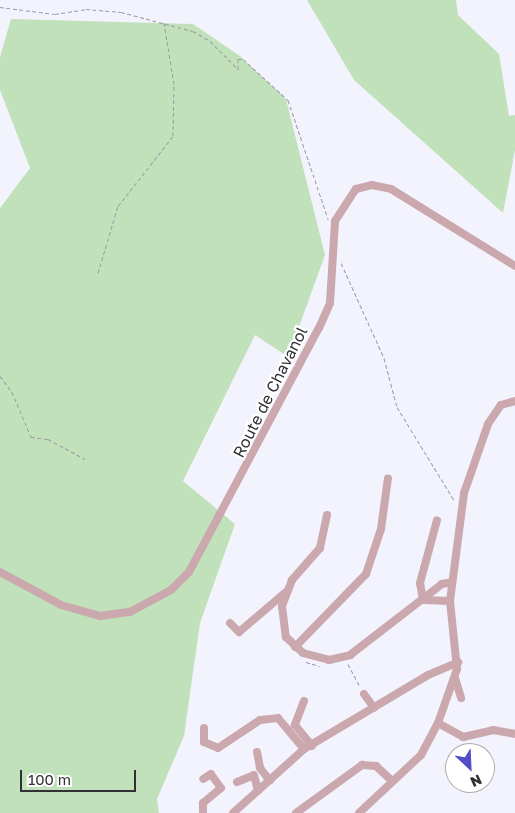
<!DOCTYPE html>
<style>
body{margin:0}
#map{position:relative;width:515px;height:813px;overflow:hidden;background:#f3f3fe;font-family:"Golos Text",sans-serif}
div>[style]{position:absolute}
[style*='--x']{left:calc(var(--x)*1px);top:calc(var(--y)*1px);width:calc(var(--w)*1px);rotate:calc(var(--a)*1deg)}
.green>*{inset:0;background:#c1e1bb}
.path>*{height:1px;margin-top:-0.5px;transform-origin:0;background:repeating-linear-gradient(90deg,#9b9ba3 0 4px,transparent 0 6.5px)}
.minor>*{height:8px;margin:-4px;padding:0 4px;transform-origin:4px;border-radius:4px;background:#cba8ae}
span{translate:-50% -50%;white-space:nowrap;text-align:center;line-height:1.15;-webkit-text-stroke:4.5px #fff;paint-order:stroke}
.street-label{font-size:16px;color:#313135}
.north{position:absolute;left:445px;top:743px;width:50px;height:50px;box-sizing:border-box;background:#fff;border:1px solid #adadae;border-radius:50%;rotate:155deg;font-size:14px;font-weight:700;line-height:20px;text-align:center;color:#313135}
.north::after{content:'';display:block;margin:auto;width:18px;height:22px;background:#524dc4;clip-path:polygon(50% 0,100% 100%,50% 72%,0 100%)}
.scale{position:absolute;left:20px;top:770px;width:116px;height:22px;box-sizing:border-box;border:2px solid #313135;border-top:0;padding-left:6px;font-size:15px;line-height:18px;white-space:nowrap;color:#313135;-webkit-text-stroke:4px #fff;paint-order:stroke}
</style>
<div id="map">
<div class="green">
<i style="clip-path:polygon(307px 0,456px 0,458px 15px,499px 54px,509px 116px,515px 115px,515px 150px,503px 213px,354px 80px)"></i>
<i style="clip-path:polygon(11px 19px,193px 24px,240px 56px,286px 99px,325px 255px,288px 357px,255px 335px,183px 481px,235px 524px,200px 623px,184px 736px,157px 799px,159px 813px,0 813px,0 208px,30px 168px,0 90px,0 57px)"></i>
</div>
<div class="path">
<i style="--x:0;--y:7;--w:55;--a:7.3"></i>
<i style="--x:55;--y:14;--w:31;--a:-9"></i>
<i style="--x:86;--y:9;--w:35;--a:5"></i>
<i style="--x:121;--y:12;--w:74;--a:14.8"></i>
<i style="--x:193;--y:31;--w:20;--a:30"></i>
<i style="--x:210;--y:41;--w:40;--a:45"></i>
<i style="--x:238;--y:69;--w:10;--a:-90"></i>
<i style="--x:238;--y:59;--w:5;--a:0"></i>
<i style="--x:243;--y:59;--w:61;--a:42.3"></i>
<i style="--x:288;--y:100;--w:126;--a:71.4"></i>
<i style="--x:341;--y:263;--w:104;--a:65.6"></i>
<i style="--x:384;--y:358;--w:51;--a:75.1"></i>
<i style="--x:397;--y:407;--w:109;--a:58.5"></i>
<i style="--x:98;--y:273;--w:70;--a:-73.4"></i>
<i style="--x:118;--y:206;--w:89;--a:-51.8"></i>
<i style="--x:173;--y:136;--w:52;--a:-88.9"></i>
<i style="--x:174;--y:84;--w:62;--a:-99.3"></i>
<i style="--x:0;--y:376;--w:20;--a:53"></i>
<i style="--x:12;--y:392;--w:49;--a:67.1"></i>
<i style="--x:31;--y:437;--w:17;--a:7"></i>
<i style="--x:48;--y:439;--w:42;--a:28.4"></i>
<i style="--x:306;--y:662;--w:14;--a:17"></i>
<i style="--x:348;--y:664;--w:26;--a:62"></i>
</div>
<div class="minor">
<i style="--x:327;--y:515;--w:34;--a:102"></i>
<i style="--x:320;--y:548;--w:43;--a:131.2"></i>
<i style="--x:292;--y:580;--w:28;--a:111"></i>
<i style="--x:282;--y:606;--w:31;--a:83"></i>
<i style="--x:286;--y:637;--w:23;--a:43"></i>
<i style="--x:303;--y:653;--w:27;--a:15"></i>
<i style="--x:329;--y:660;--w:22;--a:-13"></i>
<i style="--x:350;--y:655;--w:116;--a:-37.7"></i>
<i style="--x:442;--y:584;--w:10;--a:-11"></i>
<i style="--x:0;--y:572;--w:69;--a:28.4"></i>
<i style="--x:61;--y:605;--w:41;--a:15.8"></i>
<i style="--x:100;--y:616;--w:30;--a:-8"></i>
<i style="--x:130;--y:612;--w:47;--a:-28.2"></i>
<i style="--x:171;--y:590;--w:25;--a:-45"></i>
<i style="--x:189;--y:572;--w:276;--a:-62"></i>
<i style="--x:319;--y:328;--w:27;--a:-66"></i>
<i style="--x:330;--y:303;--w:82;--a:-86.5"></i>
<i style="--x:335;--y:221;--w:38;--a:-57"></i>
<i style="--x:356;--y:189;--w:16;--a:-14"></i>
<i style="--x:372;--y:185;--w:19;--a:12"></i>
<i style="--x:391;--y:189;--w:146;--a:31.8"></i>
<i style="--x:423;--y:600;--w:17;--a:-100"></i>
<i style="--x:420;--y:583;--w:65;--a:-74.9"></i>
<i style="--x:423;--y:600;--w:27;--a:2"></i>
<i style="--x:230;--y:623;--w:13;--a:45"></i>
<i style="--x:239;--y:632;--w:62;--a:-40.4"></i>
<i style="--x:295;--y:647;--w:102;--a:-45.8"></i>
<i style="--x:366;--y:574;--w:47;--a:-71.6"></i>
<i style="--x:381;--y:529;--w:51;--a:-82.2"></i>
<i style="--x:455;--y:678;--w:21;--a:73"></i>
<i style="--x:364;--y:694;--w:17;--a:54"></i>
<i style="--x:304;--y:701;--w:26;--a:111"></i>
<i style="--x:295;--y:725;--w:27;--a:51"></i>
<i style="--x:438;--y:723;--w:29;--a:29"></i>
<i style="--x:463;--y:737;--w:31;--a:-13"></i>
<i style="--x:493;--y:730;--w:22;--a:10"></i>
<i style="--x:204;--y:728;--w:14;--a:90"></i>
<i style="--x:204;--y:742;--w:15;--a:23"></i>
<i style="--x:218;--y:748;--w:50;--a:-33.7"></i>
<i style="--x:260;--y:720;--w:18;--a:-6"></i>
<i style="--x:278;--y:718;--w:40;--a:50"></i>
<i style="--x:257;--y:752;--w:16;--a:79"></i>
<i style="--x:260;--y:768;--w:16;--a:52"></i>
<i style="--x:237;--y:782;--w:18;--a:-22"></i>
<i style="--x:254;--y:775;--w:16;--a:76"></i>
<i style="--x:203;--y:813;--w:10;--a:-90"></i>
<i style="--x:203;--y:803;--w:23;--a:-40"></i>
<i style="--x:221;--y:788;--w:17;--a:-126"></i>
<i style="--x:211;--y:774;--w:9;--a:148"></i>
<i style="--x:233;--y:813;--w:96;--a:-42"></i>
<i style="--x:304;--y:749;--w:144;--a:-30.8"></i>
<i style="--x:428;--y:675;--w:33;--a:-23"></i>
<i style="--x:296;--y:813;--w:82;--a:-36"></i>
<i style="--x:362;--y:765;--w:14;--a:4"></i>
<i style="--x:376;--y:766;--w:22;--a:43"></i>
<i style="--x:359;--y:813;--w:85;--a:-43.1"></i>
<i style="--x:421;--y:755;--w:36;--a:-62"></i>
<i style="--x:438;--y:723;--w:57;--a:-70.6"></i>
<i style="--x:457;--y:669;--w:68;--a:-95.9"></i>
<i style="--x:450;--y:601;--w:109;--a:-82.6"></i>
<i style="--x:464;--y:493;--w:73;--a:-70.8"></i>
<i style="--x:488;--y:424;--w:23;--a:-56"></i>
<i style="--x:501;--y:405;--w:15;--a:-16"></i>
</div>
<div class="street-label">
<span style="left:270px;top:392px;rotate:-63deg">Route de Chavanol</span>
</div>
<div class="north">N</div>
<div class="scale">100 m</div>
</div>
